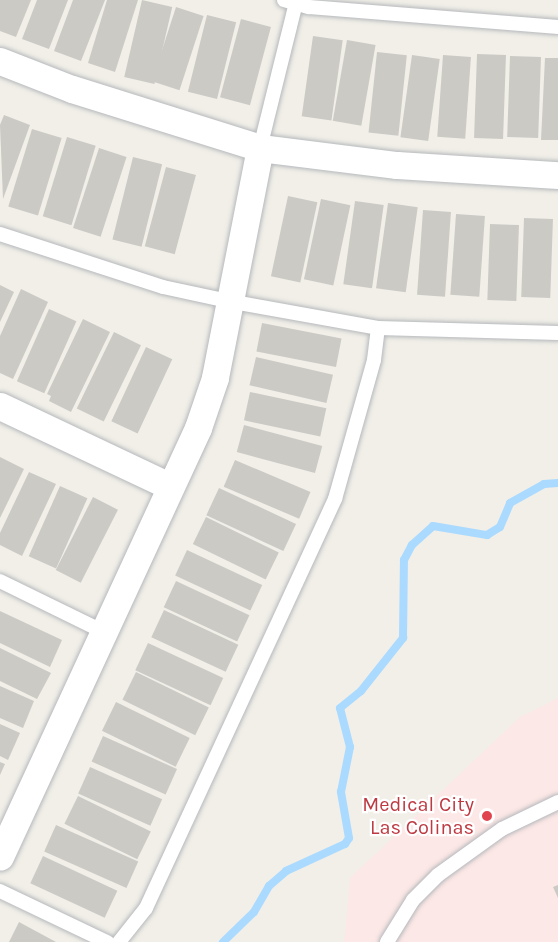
<!DOCTYPE html>
<style>
body{margin:0}
#map{position:relative;width:558px;height:942px;overflow:hidden;background:#f1efe8;font-family:Karla,sans-serif}
div>[style]{position:absolute}
[style*='--x']{left:calc(var(--x)*1px);top:calc(var(--y)*1px);width:calc(var(--w)*1px);rotate:calc(var(--a)*1deg)}
.medical>*{inset:0;background:#fce8e6}
.stream>*{height:8px;margin:-4px;padding:0 4px;transform-origin:4px;border-radius:4px;background:#aadaff}
.building>*{inset:0;background:#cccac5;transform-origin:0 0}
.roads{filter:drop-shadow(0 0 2px #b5b8bc) drop-shadow(0 0 2px #b5b8bc)}
.service>*{height:14px;margin:-7px;padding:0 7px;transform-origin:7px;border-radius:7px;background:#fff}
.minor>*{height:27px;margin:-13.5px;padding:0 13.5px;transform-origin:13.5px;border-radius:13.5px;background:#fff}
.dots>*{width:16px;height:16px;translate:-50% -50%;box-sizing:border-box;border:3px solid #fff;border-radius:50%}
span{translate:-50% -50%;white-space:nowrap;text-align:center;line-height:1.15;-webkit-text-stroke:4.5px #fff;paint-order:stroke}
.health-label{font-size:20px;color:#be3a42}
.right{translate:-100% -50%;text-align:right}
</style>
<div id="map">
<div class="medical">
<i style="clip-path:polygon(558px 698px,558px 942px,344px 942px,350px 878px,520px 717px)"></i>
</div>
<div class="stream">
<i style="--x:223;--y:942;--w:43;--a:-44.1"></i>
<i style="--x:254;--y:912;--w:30;--a:-60"></i>
<i style="--x:269;--y:886;--w:23;--a:-41"></i>
<i style="--x:286;--y:871;--w:65;--a:-24.6"></i>
<i style="--x:345;--y:844;--w:7;--a:-56"></i>
<i style="--x:349;--y:838;--w:47;--a:-99.9"></i>
<i style="--x:341;--y:792;--w:46;--a:-78.7"></i>
<i style="--x:350;--y:747;--w:40;--a:-104.4"></i>
<i style="--x:340;--y:708;--w:27;--a:-39"></i>
<i style="--x:361;--y:691;--w:68;--a:-51.6"></i>
<i style="--x:403;--y:638;--w:78;--a:-89.3"></i>
<i style="--x:404;--y:560;--w:17;--a:-62"></i>
<i style="--x:412;--y:545;--w:28;--a:-42"></i>
<i style="--x:433;--y:526;--w:55;--a:9.5"></i>
<i style="--x:487;--y:535;--w:15;--a:-32"></i>
<i style="--x:500;--y:527;--w:26;--a:-67"></i>
<i style="--x:510;--y:503;--w:39;--a:-29"></i>
<i style="--x:544;--y:484;--w:14;--a:-4"></i>
</div>
<div class="building">
<i style="clip-path:polygon(31px 0,16px 37px,0 31px,0 0)"></i>
<i style="clip-path:polygon(37px 0,68px 0,49px 49px,22px 39px)"></i>
<i style="clip-path:polygon(73px 0,105px 0,81px 61px,54px 51px)"></i>
<i style="clip-path:polygon(107px 0,138px 0,115px 72px,88px 63px)"></i>
<i style="left:142px;top:0;width:31px;height:79px;rotate:13deg"></i>
<i style="left:176px;top:7px;width:29px;height:78px;rotate:18deg"></i>
<i style="left:207px;top:15px;width:30px;height:79px;rotate:14deg"></i>
<i style="left:241px;top:19px;width:31px;height:81px;rotate:15deg"></i>
<i style="left:313px;top:36px;width:30px;height:81px;rotate:8deg"></i>
<i style="left:347px;top:40px;width:29px;height:82px;rotate:10deg"></i>
<i style="left:377px;top:52px;width:30px;height:81px;rotate:6deg"></i>
<i style="left:477px;top:54px;width:29px;height:84px;rotate:2deg"></i>
<i style="left:412px;top:55px;width:28px;height:83px;rotate:8deg"></i>
<i style="left:443px;top:55px;width:28px;height:82px;rotate:4deg"></i>
<i style="left:510px;top:56px;width:31px;height:81px;rotate:2deg"></i>
<i style="clip-path:polygon(545px 58px,558px 58px,558px 140px,541px 140px)"></i>
<i style="clip-path:polygon(4px 115px,30px 125px,3px 199px,0 125px)"></i>
<i style="left:32px;top:129px;width:31px;height:81px;rotate:17deg"></i>
<i style="left:67px;top:137px;width:30px;height:83px;rotate:17deg"></i>
<i style="left:99px;top:148px;width:29px;height:84px;rotate:18deg"></i>
<i style="left:133px;top:157px;width:30px;height:85px;rotate:14deg"></i>
<i style="left:166px;top:167px;width:31px;height:82px;rotate:15deg"></i>
<i style="left:288px;top:196px;width:30px;height:82px;rotate:12deg"></i>
<i style="left:321px;top:199px;width:30px;height:82px;rotate:12deg"></i>
<i style="left:355px;top:201px;width:29px;height:84px;rotate:8deg"></i>
<i style="left:388px;top:203px;width:30px;height:86px;rotate:8deg"></i>
<i style="left:423px;top:210px;width:28px;height:85px;rotate:4deg"></i>
<i style="left:456px;top:214px;width:29px;height:81px;rotate:4deg"></i>
<i style="left:524px;top:218px;width:29px;height:79px;rotate:2deg"></i>
<i style="left:490px;top:224px;width:29px;height:76px;rotate:2deg"></i>
<i style="clip-path:polygon(0 285px,14px 292px,0 322px)"></i>
<i style="clip-path:polygon(21px 289px,48px 302px,13px 379px,0 373px,0 336px)"></i>
<i style="left:49px;top:309px;width:30px;height:79px;rotate:24deg"></i>
<i style="clip-path:polygon(83px 319px,110px 332px,71px 412px,49px 401px,51px 396px,47px 394px)"></i>
<i style="left:262px;top:323px;width:81px;height:29px;rotate:11deg"></i>
<i style="left:114px;top:332px;width:30px;height:85px;rotate:26deg"></i>
<i style="left:146px;top:347px;width:29px;height:82px;rotate:25deg"></i>
<i style="left:256px;top:357px;width:79px;height:29px;rotate:13deg"></i>
<i style="left:250px;top:392px;width:78px;height:29px;rotate:12deg"></i>
<i style="left:244px;top:425px;width:81px;height:28px;rotate:15deg"></i>
<i style="clip-path:polygon(0 457px,24px 469px,0 518px)"></i>
<i style="left:235px;top:460px;width:82px;height:29px;rotate:23deg"></i>
<i style="clip-path:polygon(29px 472px,56px 484px,22px 556px,0 545px,0 533px)"></i>
<i style="left:60px;top:486px;width:30px;height:77px;rotate:24deg"></i>
<i style="left:219px;top:488px;width:85px;height:30px;rotate:25deg"></i>
<i style="left:93px;top:497px;width:28px;height:82px;rotate:27deg"></i>
<i style="left:206px;top:517px;width:81px;height:30px;rotate:26deg"></i>
<i style="left:187px;top:550px;width:83px;height:28px;rotate:25deg"></i>
<i style="left:176px;top:581px;width:81px;height:29px;rotate:25deg"></i>
<i style="left:164px;top:610px;width:82px;height:30px;rotate:25deg"></i>
<i style="clip-path:polygon(0 611px,62px 640px,50px 667px,0 643px)"></i>
<i style="left:148px;top:643px;width:83px;height:30px;rotate:25deg"></i>
<i style="clip-path:polygon(0 648px,51px 673px,37px 699px,0 681px)"></i>
<i style="left:136px;top:672px;width:81px;height:31px;rotate:26deg"></i>
<i style="clip-path:polygon(0 686px,34px 701px,23px 728px,0 718px)"></i>
<i style="left:116px;top:702px;width:82px;height:32px;rotate:26deg"></i>
<i style="clip-path:polygon(0 724px,20px 733px,8px 760px,0 756px)"></i>
<i style="left:103px;top:736px;width:81px;height:28px;rotate:24deg"></i>
<i style="clip-path:polygon(0 762px,5px 764px,0 775px)"></i>
<i style="left:90px;top:767px;width:79px;height:29px;rotate:24deg"></i>
<i style="left:78px;top:796px;width:81px;height:31px;rotate:26deg"></i>
<i style="left:56px;top:825px;width:90px;height:29px;rotate:24deg"></i>
<i style="left:43px;top:856px;width:82px;height:30px;rotate:25deg"></i>
<i style="clip-path:polygon(558px 885px,558px 898px,553px 887px)"></i>
<i style="clip-path:polygon(19px 922px,56px 942px,9px 942px)"></i>
</div>
<div class="roads">
<div class="service">
<i style="--x:284;--y:0;--w:26;--a:16"></i>
<i style="--x:309;--y:7;--w:250;--a:4.6"></i>
<i style="--x:260;--y:148;--w:149;--a:-76.1"></i>
<i style="--x:0;--y:234;--w:171;--a:18"></i>
<i style="--x:163;--y:287;--w:66;--a:12.2"></i>
<i style="--x:228;--y:301;--w:152;--a:10.2"></i>
<i style="--x:378;--y:328;--w:180;--a:1.6"></i>
<i style="--x:0;--y:581;--w:116;--a:26.1"></i>
<i style="--x:0;--y:891;--w:119;--a:25.5"></i>
<i style="--x:119;--y:942;--w:43;--a:-51.5"></i>
<i style="--x:146;--y:908;--w:451;--a:-65.2"></i>
<i style="--x:335;--y:499;--w:144;--a:-74.3"></i>
<i style="--x:374;--y:360;--w:32;--a:-83"></i>
<i style="--x:387;--y:942;--w:49;--a:-58.2"></i>
<i style="--x:413;--y:900;--w:35;--a:-45"></i>
<i style="--x:438;--y:875;--w:79;--a:-35.7"></i>
<i style="--x:502;--y:829;--w:62;--a:-25.7"></i>
</div>
<div class="minor">
<i style="--x:0;--y:61;--w:77;--a:21.3"></i>
<i style="--x:72;--y:89;--w:197;--a:17.4"></i>
<i style="--x:260;--y:148;--w:234;--a:101.1"></i>
<i style="--x:215;--y:378;--w:53;--a:108.8"></i>
<i style="--x:198;--y:428;--w:472;--a:114.8"></i>
<i style="--x:260;--y:148;--w:138;--a:7.1"></i>
<i style="--x:397;--y:165;--w:161;--a:3.6"></i>
<i style="--x:0;--y:406;--w:187;--a:25.3"></i>
</div>
</div>
<div class="dots">
<i style="left:487px;top:816px;background:#e0444e"></i>
</div>
<div class="health-label">
<span class="right" style="left:474px;top:816px">Medical City<br>Las Colinas</span>
</div>
</div>
